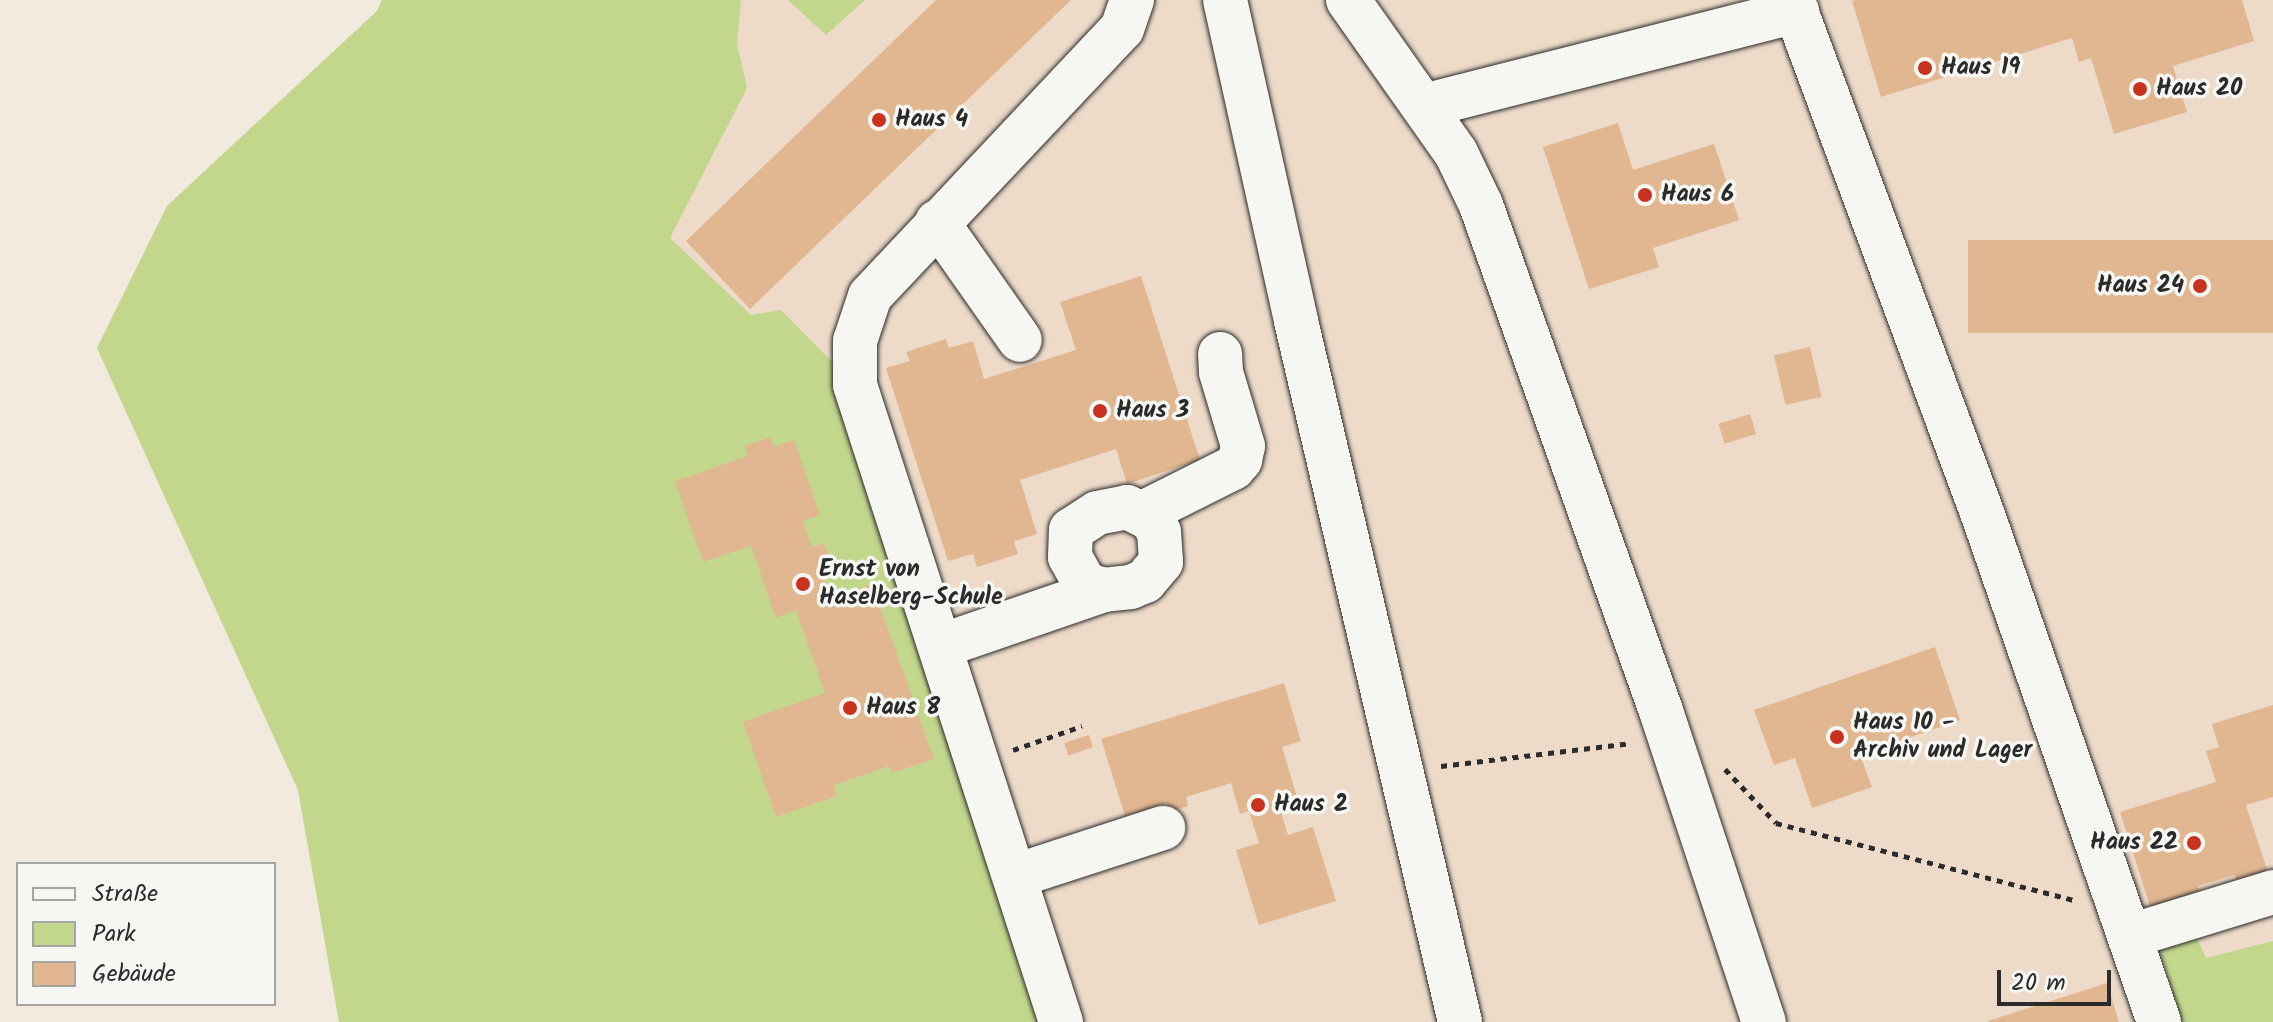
<!DOCTYPE html>
<meta charset="utf-8">
<style>
body{margin:0}
#map{position:relative;width:2273px;height:1022px;overflow:hidden;background:#f2e9df;font-family:Kalam,sans-serif}
div>[style]{position:absolute}
[style*='--x']{left:calc(var(--x)*1px);top:calc(var(--y)*1px);width:calc(var(--w)*1px);rotate:calc(var(--a)*1deg)}
.built>*{inset:0;background:#eddac8}
.green>*{inset:0;background:#c2d78c}
.building>*{inset:0;background:#e1b791;transform-origin:0 0}
.path>*{height:5px;margin-top:-2.5px;transform-origin:0;background:repeating-linear-gradient(90deg,#2b2b2b 0 6px,transparent 0 12px)}
.roads{filter:drop-shadow(0 0 2px #2b2b2b) drop-shadow(0 0 2px #2b2b2b)}
.minor>*{height:44px;margin:-22px;padding:0 22px;transform-origin:22px;border-radius:22px;background:#f6f6f2}
.dots>*{width:22px;height:22px;translate:-50% -50%;box-sizing:border-box;border:4px solid #f6f6f2;border-radius:50%}
span{translate:-50% -50%;white-space:nowrap;text-align:center;line-height:1.15;-webkit-text-stroke:7px #f6f6f2;paint-order:stroke}
.poi-label{font-size:24px;color:#2b2b2b;font-weight:700}
.left{translate:0 -50%;text-align:left}
.right{translate:-100% -50%;text-align:right}
.legend{position:absolute;left:16px;top:862px;width:260px;height:144px;box-sizing:border-box;background:#f6f6f2;border:2px solid #a5a5a2;margin:0;padding:10px 14px;list-style:none;font-size:24px;color:#2b2b2b}
.legend li{display:flex;align-items:center;gap:16px;height:40px}
.legend b{width:40px;border:2px solid #a5a5a2}
.scale{position:absolute;left:1997px;top:970px;width:114px;height:36px;box-sizing:border-box;border:4px solid #2b2b2b;border-top:0;padding-left:10px;font-size:24px;line-height:28px;white-space:nowrap;color:#2b2b2b;-webkit-text-stroke:6px #f6f6f2;paint-order:stroke}
</style>
<div id="map">
<div class="built">
<i style="clip-path:polygon(382px 0,2273px 0,2273px 1022px,339px 1022px,298px 790px,97px 348px,167px 206px,377px 11px)"></i>
</div>
<div class="green">
<i style="clip-path:polygon(382px 0,741px 0,737px 44px,747px 88px,670px 238px,751px 315px,781px 310px,855px 385px,1061px 1022px,339px 1022px,298px 790px,97px 348px,167px 206px,377px 11px)"></i>
<i style="clip-path:polygon(788px 0,865px 0,826px 35px)"></i>
<i style="clip-path:polygon(2194px 931px,2206px 958px,2273px 941px,2273px 1022px,2182px 1022px,2159px 946px)"></i>
</div>
<div class="building">
<i style="clip-path:polygon(936px 0,1071px 0,750px 309px,686px 241px)"></i>
<i style="clip-path:polygon(1856px 0,2242px 0,2254px 41px,2173px 66px,2187px 112px,2114px 134px,2091px 58px,2079px 62px,2072px 38px,1881px 97px,1852px 1px)"></i>
<i style="clip-path:polygon(1618px 123px,1633px 170px,1714px 144px,1739px 220px,1653px 248px,1659px 267px,1589px 289px,1543px 147px)"></i>
<i style="left:2273px;top:240px;width:93px;height:305px;rotate:90deg"></i>
<i style="clip-path:polygon(1141px 276px,1200px 460px,1127px 484px,1116px 449px,1020px 480px,1037px 534px,1014px 541px,1018px 554px,977px 567px,973px 554px,948px 561px,886px 368px,910px 361px,906px 352px,946px 339px,949px 348px,973px 341px,984px 379px,1076px 350px,1060px 302px)"></i>
<i style="left:1810px;top:347px;width:51px;height:37px;rotate:77deg"></i>
<i style="left:1750px;top:414px;width:21px;height:33px;rotate:73deg"></i>
<i style="clip-path:polygon(770px 437px,774px 447px,794px 440px,820px 515px,803px 521px,812px 547px,824px 543px,832px 567px,821px 571px,830px 599px,872px 584px,934px 759px,892px 773px,889px 766px,834px 785px,837px 796px,776px 817px,743px 722px,825px 693px,796px 610px,776px 618px,751px 546px,703px 562px,675px 481px,748px 456px,745px 446px)"></i>
<i style="clip-path:polygon(1935px 647px,1960px 720px,1860px 755px,1872px 787px,1812px 808px,1795px 758px,1774px 765px,1754px 710px)"></i>
<i style="clip-path:polygon(1284px 683px,1301px 741px,1282px 747px,1297px 797px,1278px 802px,1288px 835px,1313px 827px,1336px 901px,1259px 925px,1236px 850px,1259px 843px,1249px 811px,1240px 814px,1231px 783px,1186px 797px,1188px 806px,1169px 812px,1167px 803px,1125px 816px,1101px 739px)"></i>
<i style="clip-path:polygon(2273px 705px,2273px 797px,2246px 805px,2268px 873px,2238px 883px,2235px 875px,2198px 886px,2203px 903px,2154px 919px,2120px 812px,2216px 782px,2206px 751px,2219px 747px,2212px 724px)"></i>
<i style="left:1089px;top:735px;width:13px;height:26px;rotate:72deg"></i>
<i style="clip-path:polygon(2107px 983px,2119px 1022px,1989px 1022px,1988px 1021px)"></i>
</div>
<div class="path">
<i style="--x:1013;--y:750;--w:73;--a:-19.2"></i>
<i style="--x:1441;--y:766;--w:190;--a:-6.9"></i>
<i style="--x:1725;--y:769;--w:74;--a:46.6"></i>
<i style="--x:1776;--y:823;--w:308;--a:14.5"></i>
</div>
<div class="roads">
<div class="minor">
<i style="--x:1225;--y:0;--w:329;--a:77.5"></i>
<i style="--x:1296;--y:321;--w:720;--a:76.83"></i>
<i style="--x:1348;--y:0;--w:187;--a:54.8"></i>
<i style="--x:1456;--y:153;--w:58;--a:64.3"></i>
<i style="--x:1481;--y:205;--w:537;--a:70.42"></i>
<i style="--x:1661;--y:711;--w:328;--a:71.7"></i>
<i style="--x:1792;--y:0;--w:552;--a:69.66"></i>
<i style="--x:1984;--y:518;--w:534;--a:70.85"></i>
<i style="--x:1424;--y:106;--w:385;--a:-14.3"></i>
<i style="--x:937;--y:222;--w:144;--a:54.9"></i>
<i style="--x:1127;--y:507;--w:27;--a:27"></i>
<i style="--x:1151;--y:519;--w:15;--a:58"></i>
<i style="--x:1159;--y:532;--w:30;--a:86"></i>
<i style="--x:1161;--y:562;--w:25;--a:130"></i>
<i style="--x:1145;--y:581;--w:15;--a:157"></i>
<i style="--x:1131;--y:587;--w:27;--a:174"></i>
<i style="--x:1104;--y:590;--w:20;--a:-162"></i>
<i style="--x:1085;--y:584;--w:31;--a:-119"></i>
<i style="--x:1070;--y:557;--w:27;--a:-88"></i>
<i style="--x:1071;--y:530;--w:31;--a:-33"></i>
<i style="--x:1097;--y:513;--w:31;--a:-11"></i>
<i style="--x:1143;--y:513;--w:101;--a:-26.6"></i>
<i style="--x:1233;--y:468;--w:11;--a:-49"></i>
<i style="--x:1240;--y:460;--w:14;--a:-78"></i>
<i style="--x:1243;--y:446;--w:77;--a:-106.6"></i>
<i style="--x:1221;--y:372;--w:18;--a:-93"></i>
<i style="--x:941;--y:646;--w:172;--a:-19"></i>
<i style="--x:1015;--y:876;--w:156;--a:-18"></i>
<i style="--x:2130;--y:936;--w:150;--a:-17.1"></i>
<i style="--x:1061;--y:1022;--w:669;--a:-107.92"></i>
<i style="--x:855;--y:385;--w:44;--a:-90"></i>
<i style="--x:855;--y:341;--w:47;--a:-71.6"></i>
<i style="--x:870;--y:296;--w:367;--a:-46.7"></i>
<i style="--x:1122;--y:29;--w:31;--a:-71"></i>
</div>
</div>
<div class="dots">
<i style="left:1925px;top:68px;background:#c8321e"></i>
<i style="left:2140px;top:89px;background:#c8321e"></i>
<i style="left:879px;top:120px;background:#c8321e"></i>
<i style="left:1645px;top:195px;background:#c8321e"></i>
<i style="left:2200px;top:286px;background:#c8321e"></i>
<i style="left:1100px;top:411px;background:#c8321e"></i>
<i style="left:803px;top:584px;background:#c8321e"></i>
<i style="left:850px;top:708px;background:#c8321e"></i>
<i style="left:1837px;top:737px;background:#c8321e"></i>
<i style="left:1258px;top:805px;background:#c8321e"></i>
<i style="left:2194px;top:843px;background:#c8321e"></i>
</div>
<div class="poi-label">
<span class="left" style="left:1941px;top:68px">Haus 19</span>
<span class="left" style="left:2156px;top:89px">Haus 20</span>
<span class="left" style="left:895px;top:120px">Haus 4</span>
<span class="left" style="left:1661px;top:195px">Haus 6</span>
<span class="right" style="left:2184px;top:286px">Haus 24</span>
<span class="left" style="left:1116px;top:411px">Haus 3</span>
<span class="left" style="left:819px;top:584px">Ernst von<br>Haselberg-Schule</span>
<span class="left" style="left:866px;top:708px">Haus 8</span>
<span class="left" style="left:1853px;top:737px">Haus 10 -<br>Archiv und Lager</span>
<span class="left" style="left:1274px;top:805px">Haus 2</span>
<span class="right" style="left:2178px;top:843px">Haus 22</span>
</div>
<ul class="legend">
<li><b style="height:10px;background:#f6f6f2"></b>Straße</li>
<li><b style="height:22px;background:#c2d78c"></b>Park</li>
<li><b style="height:22px;background:#e1b791"></b>Gebäude</li>
</ul>
<div class="scale">20 m</div>
</div>
